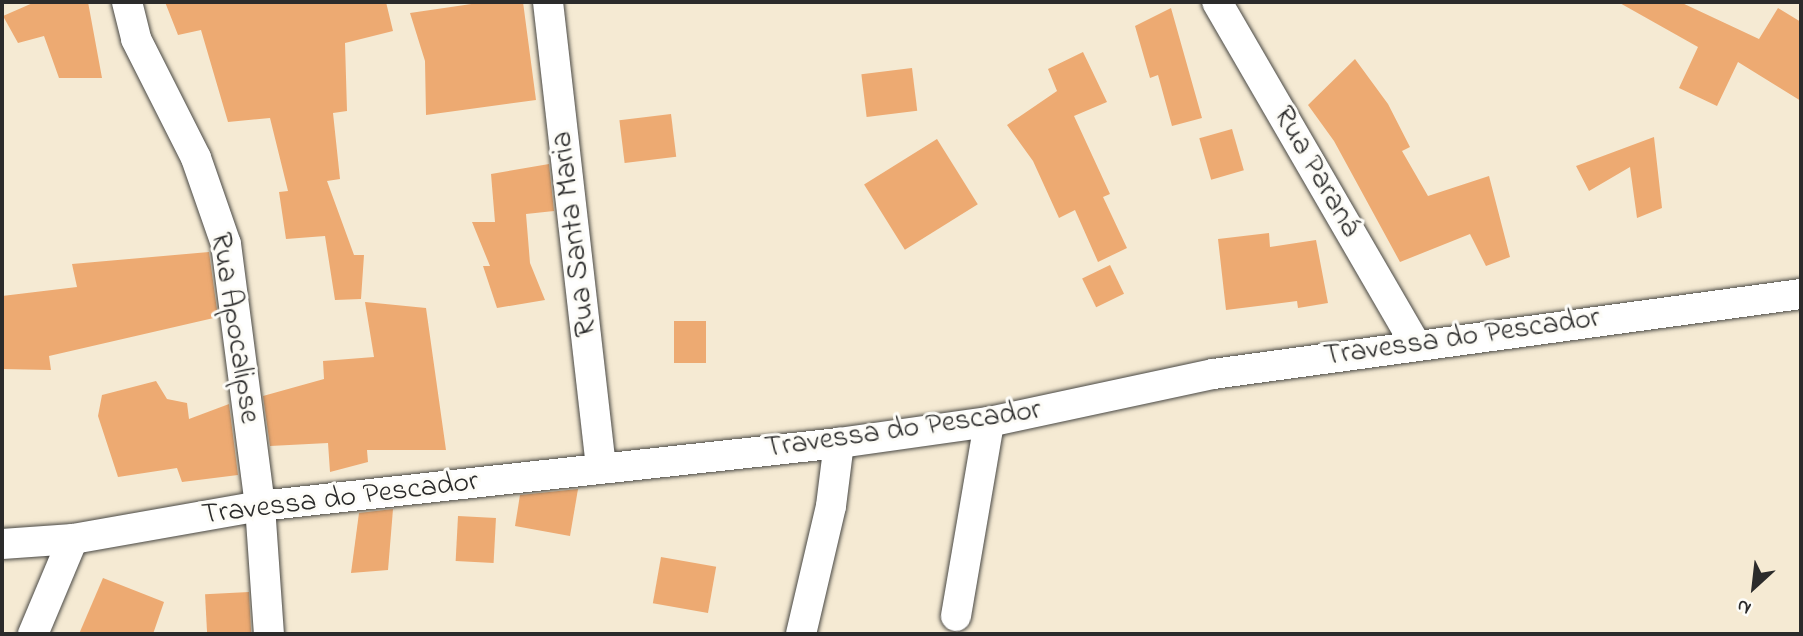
<!DOCTYPE html>
<meta charset="utf-8">
<style>
body{margin:0}
#map{position:relative;width:1803px;height:636px;overflow:hidden;background:#f5ead3;font-family:"Indie Flower",sans-serif}
div>[style]{position:absolute}
[style*='--x']{left:calc(var(--x)*1px);top:calc(var(--y)*1px);width:calc(var(--w)*1px);rotate:calc(var(--a)*1deg)}
.building>*{inset:0;background:#edaa72;transform-origin:0 0}
.roads{filter:drop-shadow(0 0 2px #494844) drop-shadow(0 0 2px #494844)}
.street>*{height:30px;margin:-15px;padding:0 15px;transform-origin:15px;border-radius:15px;background:#fff}
span{translate:-50% -50%;white-space:nowrap;text-align:center;line-height:1.15;-webkit-text-stroke:6px #fdfcf7;paint-order:stroke}
.street-label{font-size:30px;color:#2b2b2b}
.frame{position:absolute;inset:0;border:4px solid #2b2b2b;pointer-events:none}
.north{position:absolute;left:1719px;top:552px;width:70px;height:70px;-webkit-text-stroke:5px #fdfcf7;paint-order:stroke;rotate:207deg;font-size:19px;font-weight:700;line-height:28px;text-align:center;color:#2b2b2b}
.north::after{content:'';display:block;margin:auto;width:24px;height:32px;background:#2b2b2b;clip-path:polygon(50% 0,100% 100%,50% 72%,0 100%)}
</style>
<div id="map">
<div class="building">
<i style="clip-path:polygon(35px 2px,88px 2px,102px 78px,59px 78px,44px 36px,18px 43px,3px 16px)"></i>
<i style="clip-path:polygon(165px 2px,386px 2px,393px 31px,345px 43px,347px 111px,333px 113px,340px 179px,327px 181px,354px 255px,364px 255px,361px 299px,335px 300px,325px 236px,286px 239px,279px 192px,288px 191px,270px 118px,228px 122px,201px 30px,178px 35px)"></i>
<i style="clip-path:polygon(485px 2px,523px 2px,536px 100px,426px 115px,425px 61px,410px 13px)"></i>
<i style="clip-path:polygon(1618px 2px,1680px 2px,1759px 39px,1778px 8px,1801px 22px,1801px 101px,1738px 62px,1717px 106px,1679px 88px,1698px 47px)"></i>
<i style="clip-path:polygon(1171px 8px,1202px 118px,1172px 126px,1158px 75px,1150px 78px,1135px 26px)"></i>
<i style="clip-path:polygon(1083px 52px,1107px 102px,1074px 116px,1110px 194px,1103px 197px,1127px 248px,1098px 262px,1075px 210px,1059px 218px,1033px 161px,1007px 125px,1057px 91px,1048px 69px)"></i>
<i style="clip-path:polygon(1355px 59px,1388px 104px,1410px 147px,1402px 151px,1428px 196px,1489px 176px,1510px 257px,1486px 266px,1470px 234px,1400px 262px,1334px 141px,1308px 105px)"></i>
<i style="left:912px;top:68px;width:43px;height:51px;rotate:83deg"></i>
<i style="left:671px;top:114px;width:43px;height:52px;rotate:83deg"></i>
<i style="left:1232px;top:129px;width:43px;height:34px;rotate:74deg"></i>
<i style="clip-path:polygon(1654px 137px,1662px 208px,1637px 218px,1630px 167px,1589px 191px,1576px 166px)"></i>
<i style="left:937px;top:139px;width:77px;height:86px;rotate:58deg"></i>
<i style="clip-path:polygon(549px 164px,554px 211px,526px 214px,530px 263px,545px 300px,497px 308px,483px 266px,490px 266px,472px 222px,495px 222px,491px 174px)"></i>
<i style="clip-path:polygon(1269px 233px,1270px 247px,1316px 240px,1328px 303px,1298px 308px,1297px 301px,1226px 310px,1218px 239px)"></i>
<i style="clip-path:polygon(209px 252px,218px 317px,49px 356px,51px 370px,2px 369px,2px 296px,77px 287px,72px 264px)"></i>
<i style="left:1110px;top:265px;width:32px;height:31px;rotate:64deg"></i>
<i style="clip-path:polygon(365px 302px,426px 308px,446px 450px,367px 450px,368px 462px,330px 472px,328px 443px,270px 446px,263px 396px,324px 379px,323px 361px,374px 357px)"></i>
<i style="left:674px;top:321px;width:32px;height:42px"></i>
<i style="clip-path:polygon(156px 381px,167px 399px,187px 403px,189px 419px,229px 404px,238px 475px,182px 482px,177px 468px,118px 477px,98px 416px,102px 395px)"></i>
<i style="clip-path:polygon(578px 489px,570px 536px,515px 526px,520px 495px)"></i>
<i style="clip-path:polygon(393px 509px,388px 570px,351px 573px,359px 513px)"></i>
<i style="left:458px;top:516px;width:38px;height:45px;rotate:3deg"></i>
<i style="left:661px;top:557px;width:56px;height:47px;rotate:10deg"></i>
<i style="clip-path:polygon(103px 578px,164px 602px,153px 634px,79px 634px)"></i>
<i style="left:249px;top:592px;width:42px;height:44px;rotate:87deg"></i>
</div>
<div class="roads">
<div class="street">
<i style="--x:127;--y:2;--w:38;--a:76"></i>
<i style="--x:136;--y:39;--w:133;--a:63.2"></i>
<i style="--x:196;--y:158;--w:91;--a:70.8"></i>
<i style="--x:226;--y:244;--w:264;--a:82.6"></i>
<i style="--x:260;--y:506;--w:128;--a:86"></i>
<i style="--x:548;--y:2;--w:467;--a:83.5"></i>
<i style="--x:1217;--y:2;--w:394;--a:59.9"></i>
<i style="--x:2;--y:544;--w:71;--a:-4"></i>
<i style="--x:73;--y:539;--w:190;--a:-10"></i>
<i style="--x:260;--y:506;--w:582;--a:-6.21"></i>
<i style="--x:839;--y:443;--w:151;--a:-8"></i>
<i style="--x:989;--y:422;--w:229;--a:-12.1"></i>
<i style="--x:1213;--y:374;--w:593;--a:-7.75"></i>
<i style="--x:956;--y:616;--w:197;--a:-80.3"></i>
<i style="--x:33;--y:634;--w:103;--a:-67.2"></i>
<i style="--x:801;--y:634;--w:131;--a:-76.8"></i>
<i style="--x:831;--y:506;--w:64;--a:-82.8"></i>
</div>
</div>
<div class="street-label">
<span style="left:1316px;top:172px;rotate:60deg">Rua Paraná</span>
<span style="left:575px;top:234px;rotate:-97deg">Rua Santa Maria</span>
<span style="left:234px;top:328px;rotate:81deg">Rua Apocalipse</span>
<span style="left:1462px;top:338px;rotate:-8deg">Travessa do Pescador</span>
<span style="left:903px;top:430px;rotate:-8deg">Travessa do Pescador</span>
<span style="left:340px;top:499px;rotate:-7deg">Travessa do Pescador</span>
</div>
<div class="frame"></div>
<div class="north">N</div>
</div>
